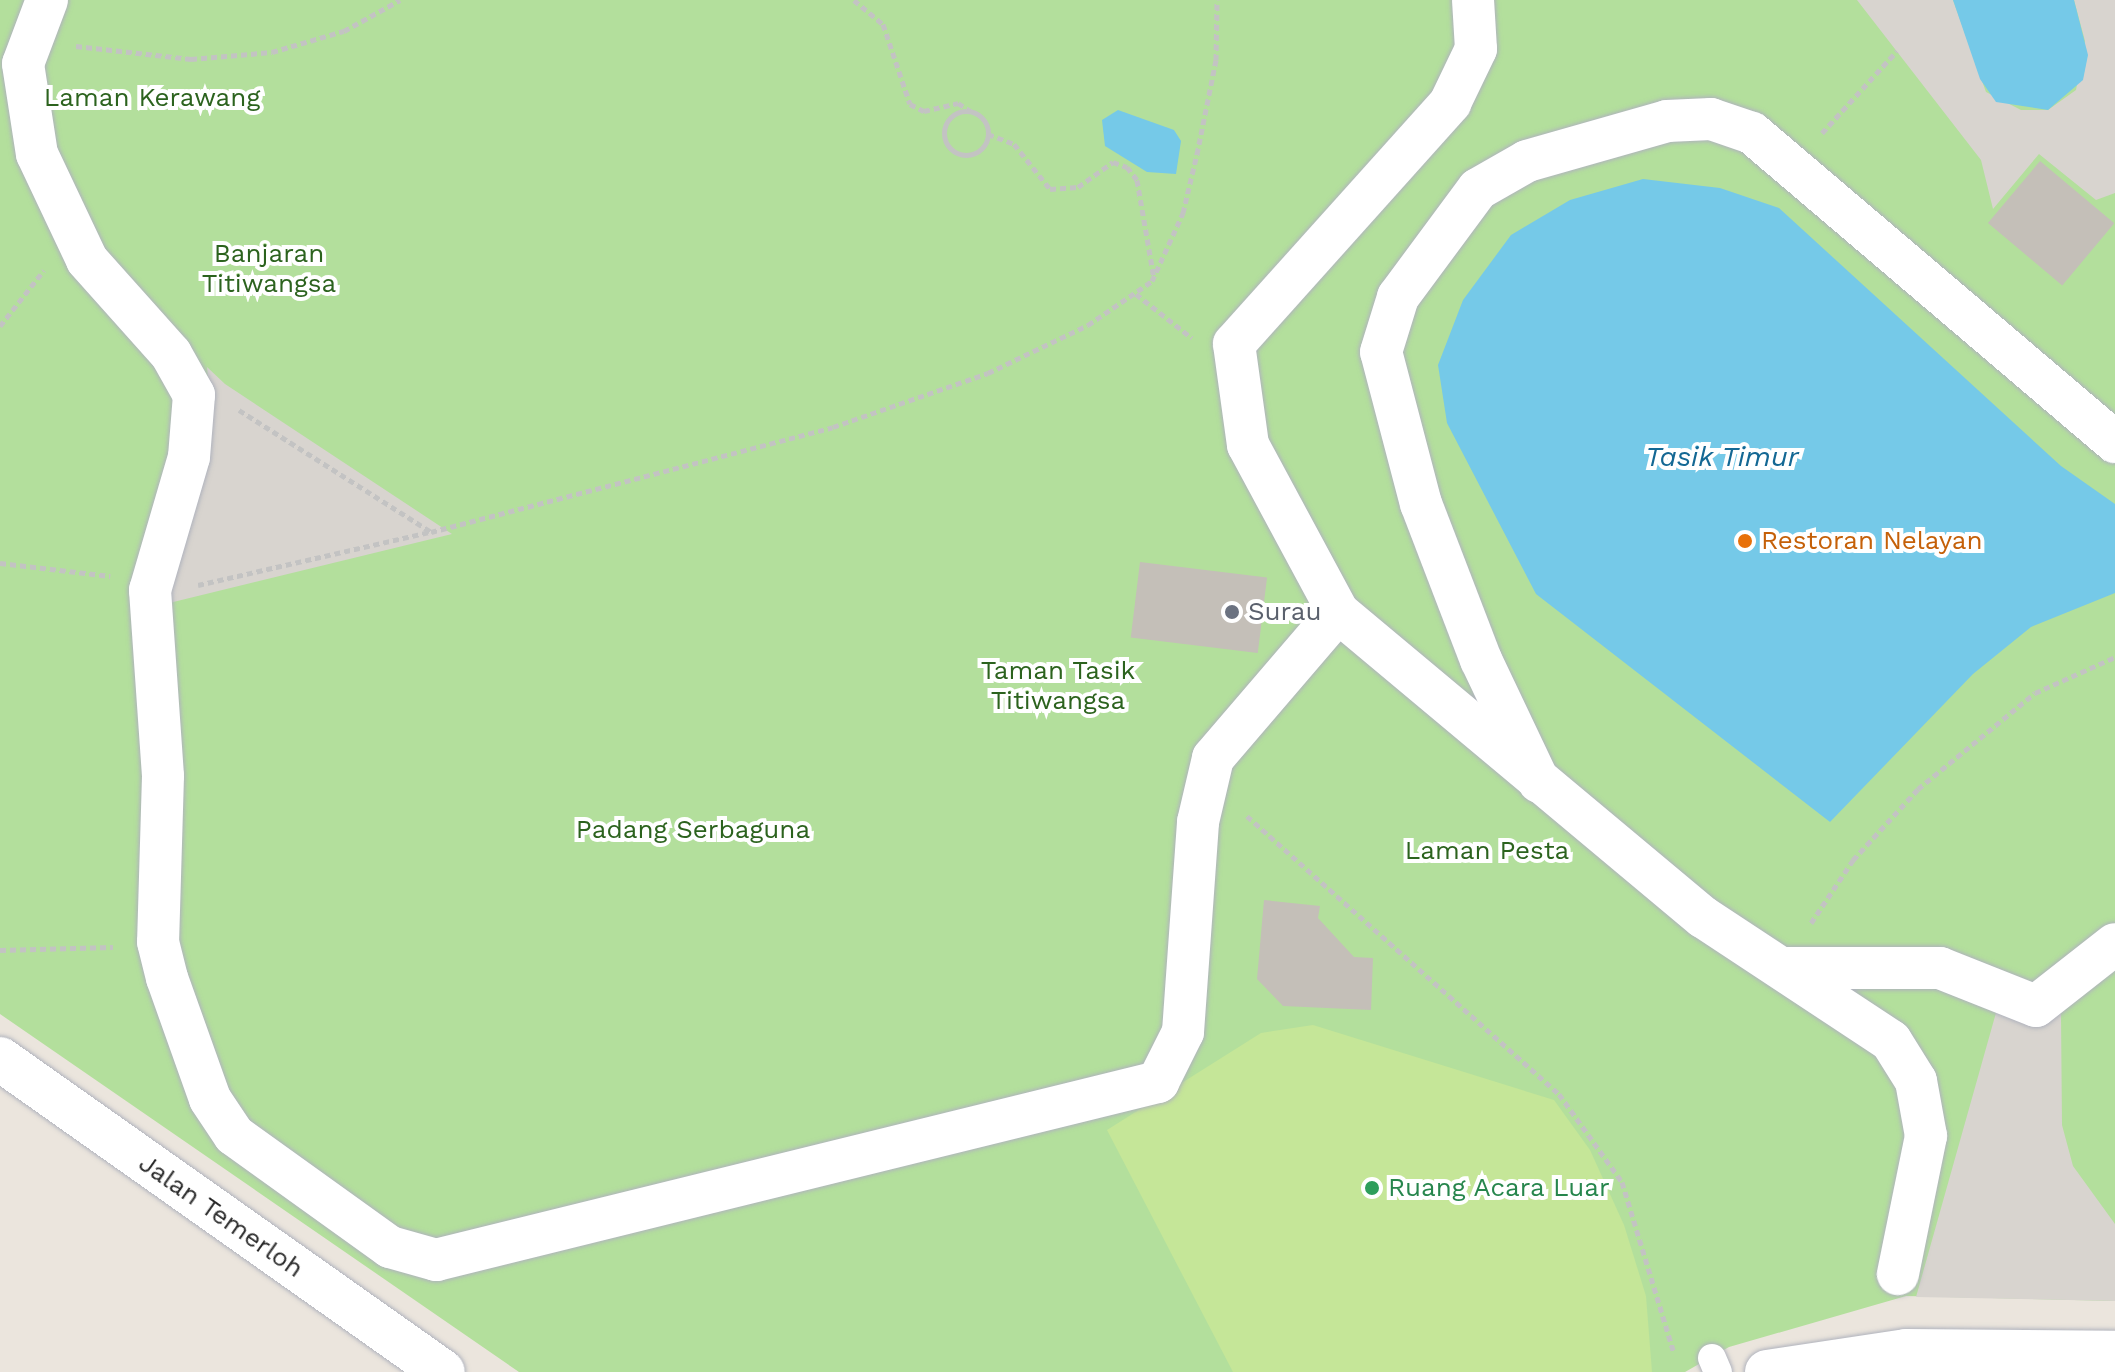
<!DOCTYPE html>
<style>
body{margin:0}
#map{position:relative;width:2115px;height:1372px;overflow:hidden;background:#ebe5dd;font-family:"Work Sans",sans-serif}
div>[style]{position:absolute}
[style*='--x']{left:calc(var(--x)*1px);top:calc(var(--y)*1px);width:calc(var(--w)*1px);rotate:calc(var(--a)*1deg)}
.green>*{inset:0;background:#b3df9c}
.pitch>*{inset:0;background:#c5e698}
.plaza>*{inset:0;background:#d8d4cf}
.water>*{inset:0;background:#75c9e8}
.building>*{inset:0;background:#c4bfb8;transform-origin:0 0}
.path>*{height:5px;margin-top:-2.5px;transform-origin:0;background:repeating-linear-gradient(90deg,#c3c3c3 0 6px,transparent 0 10px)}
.path>.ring{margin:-2.5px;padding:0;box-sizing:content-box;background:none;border:5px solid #c3c3c3;border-radius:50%}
.roads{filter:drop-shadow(0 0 2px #b0b3bd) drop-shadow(0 0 2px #b0b3bd)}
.service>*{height:28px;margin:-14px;padding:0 14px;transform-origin:14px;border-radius:14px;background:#fff}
.pedestrian>*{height:42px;margin:-21px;padding:0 21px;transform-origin:21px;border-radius:21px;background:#fff}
.tertiary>*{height:44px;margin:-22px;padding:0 22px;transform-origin:22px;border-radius:22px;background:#fff}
.dots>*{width:22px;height:22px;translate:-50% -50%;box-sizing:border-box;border:4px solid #fff;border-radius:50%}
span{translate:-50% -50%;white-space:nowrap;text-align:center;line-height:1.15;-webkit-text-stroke:8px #fff;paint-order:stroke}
.park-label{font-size:26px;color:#2c631e}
.food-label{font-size:26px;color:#c56008}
.left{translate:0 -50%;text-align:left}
.worship-label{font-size:26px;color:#5b616d}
.leisure-label{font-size:26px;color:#27864d}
.street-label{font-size:26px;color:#2a2a2a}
.water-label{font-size:28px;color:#146894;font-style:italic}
</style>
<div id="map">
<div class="green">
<i style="clip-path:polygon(0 0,2115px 0,2115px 1301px,1906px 1296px,1729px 1347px,1685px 1372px,519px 1372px,0 1014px)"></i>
</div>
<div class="pitch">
<i style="clip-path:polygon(1313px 1025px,1554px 1100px,1590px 1150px,1624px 1225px,1646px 1296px,1652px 1372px,1233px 1372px,1107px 1130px,1261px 1033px)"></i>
</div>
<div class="plaza">
<i style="clip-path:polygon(1857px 0,1953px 0,1986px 92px,2021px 110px,2048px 110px,2076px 90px,2085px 41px,2074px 0,2115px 0,2115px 193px,2096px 200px,2039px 154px,1993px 209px,1981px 160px)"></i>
<i style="clip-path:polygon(207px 367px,225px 384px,452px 534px,161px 605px,210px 402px)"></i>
<i style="clip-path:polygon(2001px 995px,2061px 1014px,2062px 1125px,2073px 1166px,2115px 1224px,2115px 1301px,1916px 1297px)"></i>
</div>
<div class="water">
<i style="clip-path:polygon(1953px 0,2074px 0,2088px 55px,2083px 80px,2048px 110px,1996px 102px,1980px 79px)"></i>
<i style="clip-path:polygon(1118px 110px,1174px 130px,1181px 141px,1176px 174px,1147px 172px,1105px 146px,1102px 120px)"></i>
<i style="clip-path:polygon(1643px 179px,1720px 188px,1779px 208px,2061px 466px,2115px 504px,2115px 593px,2031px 627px,1973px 674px,1830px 822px,1536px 594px,1447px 423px,1438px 365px,1463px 300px,1511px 235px,1570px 200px)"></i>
</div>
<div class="building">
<i style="left:2040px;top:161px;width:97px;height:81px;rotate:40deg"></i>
<i style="left:1140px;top:562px;width:128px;height:76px;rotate:7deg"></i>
<i style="clip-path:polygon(1264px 900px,1320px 906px,1318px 918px,1354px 957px,1373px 958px,1371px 1010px,1283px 1006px,1257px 979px)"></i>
</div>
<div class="path">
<i style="--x:854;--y:0;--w:38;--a:40"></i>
<i style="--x:883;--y:24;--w:84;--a:71.4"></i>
<i style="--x:910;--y:104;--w:16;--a:27"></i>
<i style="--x:924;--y:111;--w:35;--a:-13"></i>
<i style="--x:958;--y:103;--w:17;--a:33"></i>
<i style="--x:76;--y:46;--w:116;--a:6.4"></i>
<i style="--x:191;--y:59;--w:81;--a:-4.9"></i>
<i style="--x:272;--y:52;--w:75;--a:-16.3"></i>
<i style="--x:344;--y:31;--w:64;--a:-29"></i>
<i class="ring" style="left:944px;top:111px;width:39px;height:39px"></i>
<i style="--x:1822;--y:133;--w:111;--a:-47.6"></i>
<i style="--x:988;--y:134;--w:28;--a:21"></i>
<i style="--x:1014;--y:144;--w:58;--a:51.3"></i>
<i style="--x:1050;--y:189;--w:28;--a:-4"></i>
<i style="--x:1078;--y:187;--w:43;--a:-35.5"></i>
<i style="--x:1113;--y:162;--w:15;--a:20"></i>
<i style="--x:1127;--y:167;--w:16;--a:52"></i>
<i style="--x:1137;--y:180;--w:99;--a:80.2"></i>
<i style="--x:1136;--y:294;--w:71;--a:38.2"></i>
<i style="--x:0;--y:326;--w:71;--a:-51.8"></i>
<i style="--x:239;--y:410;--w:227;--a:32.4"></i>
<i style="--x:431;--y:532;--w:415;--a:-14.6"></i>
<i style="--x:833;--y:427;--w:164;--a:-19.2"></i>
<i style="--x:988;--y:373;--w:111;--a:-25.6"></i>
<i style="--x:1088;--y:325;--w:78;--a:-34.5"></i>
<i style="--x:1152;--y:281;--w:75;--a:-65.5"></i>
<i style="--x:1183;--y:213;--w:61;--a:-76.7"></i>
<i style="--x:1197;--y:154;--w:96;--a:-78.6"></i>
<i style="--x:1216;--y:60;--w:60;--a:-89"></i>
<i style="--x:0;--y:563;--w:111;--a:6.7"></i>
<i style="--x:198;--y:585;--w:238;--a:-12.9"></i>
<i style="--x:1247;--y:816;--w:418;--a:41.7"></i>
<i style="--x:1559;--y:1094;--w:108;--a:54.4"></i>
<i style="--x:1622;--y:1182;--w:176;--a:73.1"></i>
<i style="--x:1811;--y:923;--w:76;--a:-56.3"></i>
<i style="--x:1853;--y:860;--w:96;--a:-47.5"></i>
<i style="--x:1918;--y:789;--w:151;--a:-39.4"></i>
<i style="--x:2035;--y:693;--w:88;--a:-24.2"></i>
<i style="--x:0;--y:950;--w:113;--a:-1.5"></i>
</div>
<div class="roads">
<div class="service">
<i style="--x:1712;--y:1358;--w:15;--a:67"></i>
</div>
<div class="pedestrian">
<i style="--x:47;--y:0;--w:68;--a:110.6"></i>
<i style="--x:23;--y:64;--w:91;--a:81.2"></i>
<i style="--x:37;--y:154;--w:117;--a:64.7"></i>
<i style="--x:87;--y:260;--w:126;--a:48.2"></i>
<i style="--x:171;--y:354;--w:47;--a:60.7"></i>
<i style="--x:194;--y:395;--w:62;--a:94.6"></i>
<i style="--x:189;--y:457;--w:139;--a:106.3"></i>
<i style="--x:150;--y:590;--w:186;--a:86"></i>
<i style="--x:163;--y:776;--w:166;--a:91.7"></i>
<i style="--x:158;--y:942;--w:37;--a:76"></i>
<i style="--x:167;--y:978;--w:128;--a:70.4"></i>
<i style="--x:210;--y:1099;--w:43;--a:56.3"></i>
<i style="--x:234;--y:1135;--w:192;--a:35.7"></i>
<i style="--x:390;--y:1247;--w:48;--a:15.8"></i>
<i style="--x:436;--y:1260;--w:744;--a:-13.85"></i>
<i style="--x:1158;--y:1082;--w:56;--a:-63.4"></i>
<i style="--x:1183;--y:1032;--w:211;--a:-85.9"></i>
<i style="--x:1198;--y:822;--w:66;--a:-76.8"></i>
<i style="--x:1213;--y:758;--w:192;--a:-49.4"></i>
<i style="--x:1338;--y:612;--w:190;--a:-118.3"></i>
<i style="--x:1248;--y:445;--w:102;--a:-97.9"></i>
<i style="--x:1234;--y:344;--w:324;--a:-48.1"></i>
<i style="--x:1450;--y:103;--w:60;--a:-64.3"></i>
<i style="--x:1476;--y:49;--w:49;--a:-93.5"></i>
<i style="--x:1338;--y:612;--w:476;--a:39.9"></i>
<i style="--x:1703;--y:917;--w:225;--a:33.4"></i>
<i style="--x:1891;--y:1041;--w:47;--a:58"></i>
<i style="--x:1916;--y:1081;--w:56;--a:79.7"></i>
<i style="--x:1926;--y:1136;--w:141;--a:101.5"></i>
<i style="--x:1539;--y:782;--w:135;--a:-115.4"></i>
<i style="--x:1481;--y:660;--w:167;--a:-111"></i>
<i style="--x:1421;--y:504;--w:157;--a:-104.7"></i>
<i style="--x:1381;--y:352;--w:58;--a:-72.8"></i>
<i style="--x:1398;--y:297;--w:134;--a:-53.5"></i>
<i style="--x:1478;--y:189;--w:56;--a:-29.7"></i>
<i style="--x:1527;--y:161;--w:146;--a:-15.9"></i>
<i style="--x:1667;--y:121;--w:44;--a:-2.6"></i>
<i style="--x:1711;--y:119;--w:43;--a:18.9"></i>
<i style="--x:1752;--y:133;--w:477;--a:40.4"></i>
<i style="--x:1783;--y:968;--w:157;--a:0"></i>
<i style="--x:1940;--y:968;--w:103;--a:21.6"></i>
<i style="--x:2036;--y:1006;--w:100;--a:-38.1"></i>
</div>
<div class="tertiary">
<i style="--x:0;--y:1059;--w:542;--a:35.24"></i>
<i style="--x:1767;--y:1372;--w:141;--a:-8.6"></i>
<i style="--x:1906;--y:1351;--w:209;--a:0.5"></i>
</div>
</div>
<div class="dots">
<i style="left:1745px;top:541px;background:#e8710a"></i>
<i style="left:1232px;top:612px;background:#6b7280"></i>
<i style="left:1372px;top:1188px;background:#2e9e5b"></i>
</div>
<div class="park-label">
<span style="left:152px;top:98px">Laman Kerawang</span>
<span style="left:269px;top:269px">Banjaran<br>Titiwangsa</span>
<span style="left:1058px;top:686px">Taman Tasik<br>Titiwangsa</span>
<span style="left:693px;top:830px">Padang Serbaguna</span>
<span style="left:1487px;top:851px">Laman Pesta</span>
</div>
<div class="food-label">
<span class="left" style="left:1761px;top:541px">Restoran Nelayan</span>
</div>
<div class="worship-label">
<span class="left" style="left:1248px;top:612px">Surau</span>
</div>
<div class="leisure-label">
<span class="left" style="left:1388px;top:1188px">Ruang Acara Luar</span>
</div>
<div class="street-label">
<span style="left:221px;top:1216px;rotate:35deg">Jalan Temerloh</span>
</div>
<div class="water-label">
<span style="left:1722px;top:457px">Tasik Timur</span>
</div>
</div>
